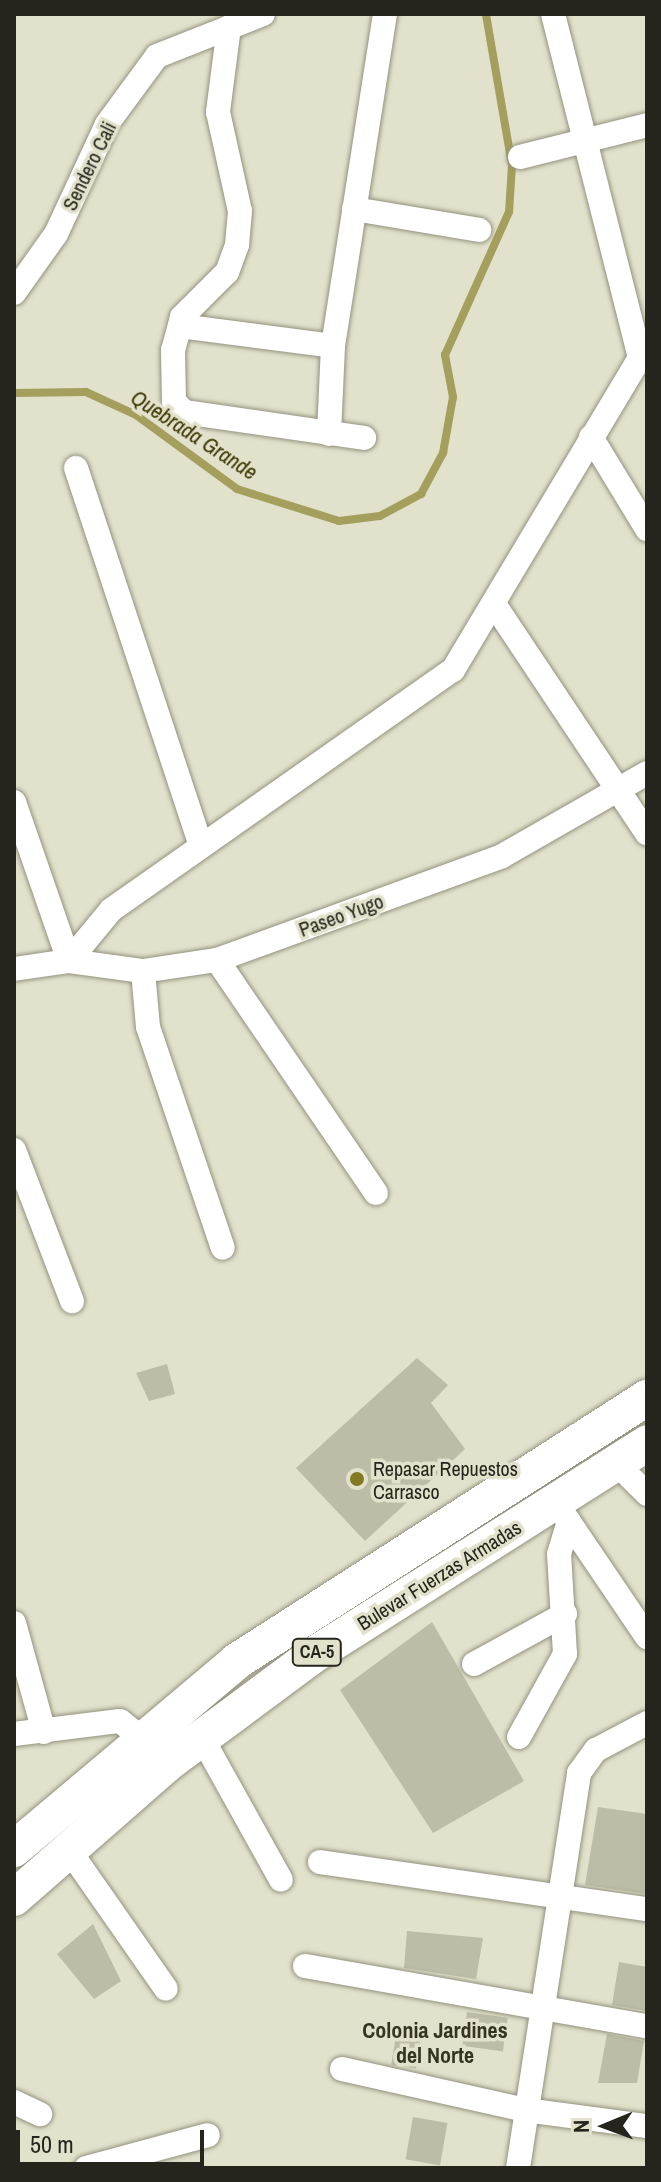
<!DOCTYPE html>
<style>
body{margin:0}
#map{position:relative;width:661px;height:2182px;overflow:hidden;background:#e2e1cc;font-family:"Archivo Narrow",sans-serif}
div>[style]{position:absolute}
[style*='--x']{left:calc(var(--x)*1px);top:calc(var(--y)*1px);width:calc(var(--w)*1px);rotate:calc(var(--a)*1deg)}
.stream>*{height:8px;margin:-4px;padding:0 4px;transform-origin:4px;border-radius:4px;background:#a49f5c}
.building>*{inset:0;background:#bdbca7;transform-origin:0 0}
.roads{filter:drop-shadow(0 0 2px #93927e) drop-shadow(0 0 2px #93927e)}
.minor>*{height:24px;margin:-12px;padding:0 12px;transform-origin:12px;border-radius:12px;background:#fff}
.highway>*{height:36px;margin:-18px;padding:0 18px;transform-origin:18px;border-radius:18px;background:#fff}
.dots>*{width:22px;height:22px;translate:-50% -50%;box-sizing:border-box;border:4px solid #e2e1cc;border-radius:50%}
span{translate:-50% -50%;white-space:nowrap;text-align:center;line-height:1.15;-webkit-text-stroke:7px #e2e1cc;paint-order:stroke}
.shield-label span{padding:2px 6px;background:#e2e1cc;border:2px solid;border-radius:6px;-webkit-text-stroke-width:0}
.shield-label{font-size:18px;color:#25251d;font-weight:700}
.street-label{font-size:20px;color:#25251d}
.poi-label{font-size:20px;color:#25251d}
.left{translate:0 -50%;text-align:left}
.water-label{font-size:22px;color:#3c3800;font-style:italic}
.neighbourhood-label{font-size:22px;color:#353423;font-weight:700}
.frame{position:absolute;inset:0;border:16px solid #25251d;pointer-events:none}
.north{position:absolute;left:565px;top:2086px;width:80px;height:80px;-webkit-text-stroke:6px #e2e1cc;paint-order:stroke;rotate:269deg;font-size:22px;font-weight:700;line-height:32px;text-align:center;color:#25251d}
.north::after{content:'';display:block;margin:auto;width:28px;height:36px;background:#25251d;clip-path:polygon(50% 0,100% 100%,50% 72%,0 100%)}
.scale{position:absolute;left:16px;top:2130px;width:188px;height:36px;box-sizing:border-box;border:4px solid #25251d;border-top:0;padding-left:10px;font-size:24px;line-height:28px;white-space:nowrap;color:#25251d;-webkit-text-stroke:6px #e2e1cc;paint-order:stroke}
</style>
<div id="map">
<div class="stream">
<i style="--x:14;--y:393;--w:72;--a:-0.8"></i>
<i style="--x:86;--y:392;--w:55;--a:24.7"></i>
<i style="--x:136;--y:415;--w:125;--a:36.2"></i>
<i style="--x:237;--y:489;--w:107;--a:17.4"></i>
<i style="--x:339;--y:521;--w:41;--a:-7"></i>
<i style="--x:380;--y:516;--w:47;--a:-28.2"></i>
<i style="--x:421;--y:494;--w:47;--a:-61.8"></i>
<i style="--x:443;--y:453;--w:57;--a:-79.9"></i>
<i style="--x:453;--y:397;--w:43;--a:-100.8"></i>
<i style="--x:445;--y:355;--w:157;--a:-65.9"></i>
<i style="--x:509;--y:212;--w:47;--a:-86.3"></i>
<i style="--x:512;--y:165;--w:153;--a:-99.8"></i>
</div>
<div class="building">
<i style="clip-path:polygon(417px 1358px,448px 1385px,431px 1403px,465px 1449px,365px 1541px,296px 1468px)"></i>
<i style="clip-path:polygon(167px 1364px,175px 1394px,149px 1401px,136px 1373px)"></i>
<i style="clip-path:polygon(432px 1622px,524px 1781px,433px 1833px,340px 1690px)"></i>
<i style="clip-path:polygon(598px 1807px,647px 1814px,647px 1894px,585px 1885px)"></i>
<i style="clip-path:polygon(93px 1924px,121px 1981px,94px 1999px,57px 1954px)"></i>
<i style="clip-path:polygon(407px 1931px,483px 1938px,476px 1979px,404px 1968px)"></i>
<i style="clip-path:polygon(619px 1962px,647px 1967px,647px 2011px,612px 2005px)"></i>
<i style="left:467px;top:2012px;width:41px;height:34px;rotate:8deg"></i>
<i style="clip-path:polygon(607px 2034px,644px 2041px,637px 2083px,598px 2083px)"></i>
<i style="left:396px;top:2035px;width:25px;height:30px;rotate:9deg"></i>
<i style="left:413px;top:2117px;width:35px;height:43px;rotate:10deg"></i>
</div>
<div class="roads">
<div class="minor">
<i style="--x:553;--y:14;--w:352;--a:75.8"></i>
<i style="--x:229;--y:27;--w:86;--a:97.4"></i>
<i style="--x:218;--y:112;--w:101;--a:77.5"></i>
<i style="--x:240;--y:211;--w:34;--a:95"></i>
<i style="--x:237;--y:245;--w:29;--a:110"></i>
<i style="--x:227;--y:272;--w:64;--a:135"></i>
<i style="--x:182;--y:317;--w:34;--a:105"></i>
<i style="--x:173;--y:350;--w:51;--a:88.9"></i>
<i style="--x:174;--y:401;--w:15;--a:48"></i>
<i style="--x:184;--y:412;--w:182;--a:8.2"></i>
<i style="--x:520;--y:157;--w:131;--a:-14.1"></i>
<i style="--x:354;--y:209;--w:127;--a:9.5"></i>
<i style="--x:14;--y:293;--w:72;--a:-54.6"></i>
<i style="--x:56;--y:234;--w:121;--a:-65.1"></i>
<i style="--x:107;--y:124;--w:84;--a:-53.7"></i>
<i style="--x:157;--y:56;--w:114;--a:-21.6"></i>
<i style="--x:180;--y:326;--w:154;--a:7.4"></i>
<i style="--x:329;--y:434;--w:88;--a:-87.4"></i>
<i style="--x:333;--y:346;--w:336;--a:-81.1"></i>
<i style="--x:591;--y:437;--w:108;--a:58.7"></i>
<i style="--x:76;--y:468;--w:395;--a:71.7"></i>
<i style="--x:496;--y:607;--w:272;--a:56.3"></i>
<i style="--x:14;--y:802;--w:168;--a:70.9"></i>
<i style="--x:69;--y:961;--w:66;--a:-50.5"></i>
<i style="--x:111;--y:910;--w:418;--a:-35.1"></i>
<i style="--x:453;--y:670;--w:378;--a:-59.1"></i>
<i style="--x:217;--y:960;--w:282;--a:55.7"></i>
<i style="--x:14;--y:969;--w:56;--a:-8.3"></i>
<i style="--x:69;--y:961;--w:75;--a:7.7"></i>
<i style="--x:143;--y:971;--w:75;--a:-8.5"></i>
<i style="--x:217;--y:960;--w:303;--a:-20"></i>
<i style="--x:502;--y:856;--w:167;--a:-29.8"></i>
<i style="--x:143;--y:971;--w:56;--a:84.9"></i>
<i style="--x:148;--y:1027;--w:233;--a:71.3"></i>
<i style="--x:14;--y:1150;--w:162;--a:69"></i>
<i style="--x:616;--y:1463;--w:44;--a:45"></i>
<i style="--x:563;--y:1513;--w:150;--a:55.9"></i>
<i style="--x:14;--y:1623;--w:113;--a:74.6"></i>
<i style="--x:474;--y:1664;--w:104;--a:-28.8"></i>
<i style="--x:14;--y:1734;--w:107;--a:-7"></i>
<i style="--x:120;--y:1721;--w:31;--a:38"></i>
<i style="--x:519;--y:1737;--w:95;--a:-61"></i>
<i style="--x:565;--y:1654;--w:100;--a:-93.4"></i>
<i style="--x:559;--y:1554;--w:34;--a:-73"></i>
<i style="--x:202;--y:1738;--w:162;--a:60.9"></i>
<i style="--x:69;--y:1850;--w:169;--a:55.1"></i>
<i style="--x:320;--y:1862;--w:330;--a:8.2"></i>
<i style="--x:305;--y:1966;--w:347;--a:10"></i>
<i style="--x:342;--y:2069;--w:188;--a:12.6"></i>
<i style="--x:525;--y:2110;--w:123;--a:7.5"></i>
<i style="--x:14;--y:2102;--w:29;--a:25"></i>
<i style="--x:86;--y:2168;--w:126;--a:-15.1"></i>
<i style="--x:518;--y:2168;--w:400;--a:-81.2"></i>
<i style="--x:579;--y:1773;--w:29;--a:-54"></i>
<i style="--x:596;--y:1750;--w:58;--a:-27.9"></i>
</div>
<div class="highway">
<i style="--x:14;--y:1849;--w:292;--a:-40.1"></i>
<i style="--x:237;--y:1661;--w:487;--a:-32.7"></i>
<i style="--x:14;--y:1898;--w:205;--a:-41.2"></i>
<i style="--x:168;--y:1763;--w:179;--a:-36.6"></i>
<i style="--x:312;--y:1656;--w:397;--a:-32.4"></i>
</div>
</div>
<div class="dots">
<i style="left:357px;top:1479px;background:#827b21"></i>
</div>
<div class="shield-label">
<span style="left:317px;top:1652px">CA-5</span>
</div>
<div class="street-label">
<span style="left:89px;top:166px;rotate:-64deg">Sendero Cali</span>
<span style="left:341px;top:915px;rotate:-20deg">Paseo Yugo</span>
<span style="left:439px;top:1575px;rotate:-32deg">Bulevar Fuerzas Armadas</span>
</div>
<div class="poi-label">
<span class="left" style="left:373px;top:1480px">Repasar Repuestos<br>Carrasco</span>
</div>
<div class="water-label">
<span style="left:194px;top:435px;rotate:33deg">Quebrada Grande</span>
</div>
<div class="neighbourhood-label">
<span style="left:435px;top:2043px">Colonia Jardines<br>del Norte</span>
</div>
<div class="frame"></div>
<div class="north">N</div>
<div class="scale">50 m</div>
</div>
